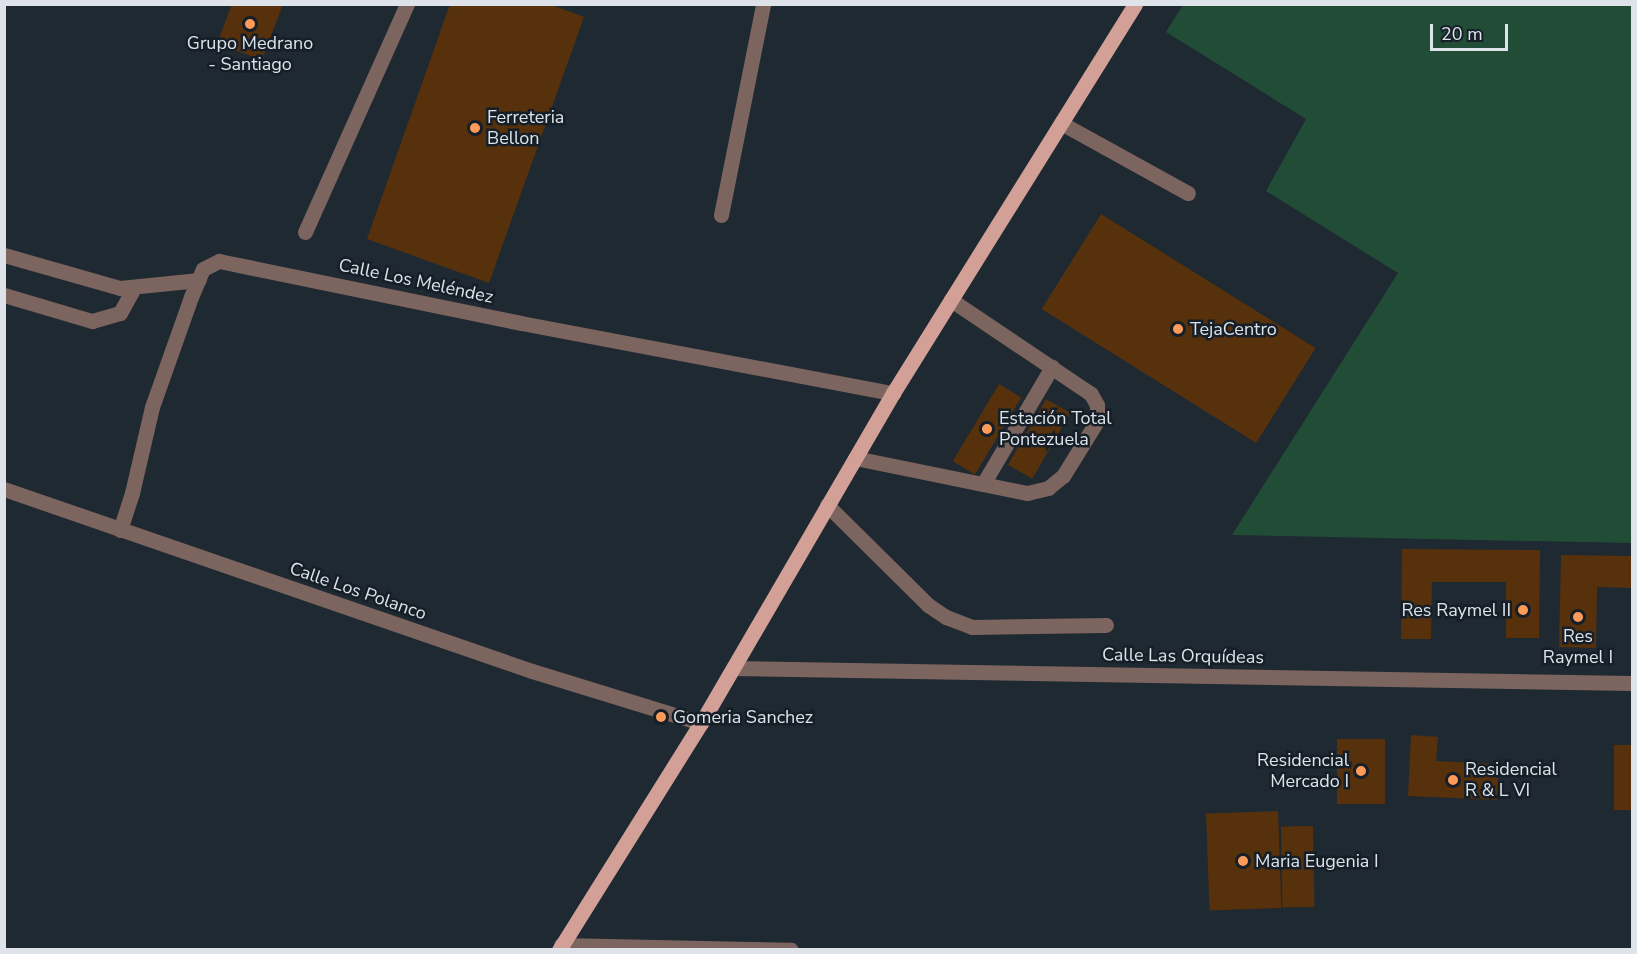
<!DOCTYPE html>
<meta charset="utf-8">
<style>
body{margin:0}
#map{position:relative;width:1637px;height:954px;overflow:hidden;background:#1f2932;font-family:"Nunito Sans",sans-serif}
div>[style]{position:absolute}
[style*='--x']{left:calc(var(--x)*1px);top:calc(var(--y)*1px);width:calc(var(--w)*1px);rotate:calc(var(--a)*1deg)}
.green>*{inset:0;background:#214d37}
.building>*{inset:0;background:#56310c;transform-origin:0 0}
.service>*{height:15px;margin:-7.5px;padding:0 7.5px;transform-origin:7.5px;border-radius:7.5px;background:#7c645f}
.minor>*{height:15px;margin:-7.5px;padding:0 7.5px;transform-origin:7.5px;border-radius:7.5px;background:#7c645f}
.primary>*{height:15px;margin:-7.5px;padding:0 7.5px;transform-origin:7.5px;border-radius:7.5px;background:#d2a097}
.dots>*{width:16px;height:16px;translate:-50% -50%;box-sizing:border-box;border:3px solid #161f28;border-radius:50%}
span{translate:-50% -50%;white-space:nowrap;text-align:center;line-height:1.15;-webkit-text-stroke:5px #161f28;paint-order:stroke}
.poi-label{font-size:18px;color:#dde3e9}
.left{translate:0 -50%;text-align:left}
.right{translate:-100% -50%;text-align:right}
.street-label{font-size:18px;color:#dde3e9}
.frame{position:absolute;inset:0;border:6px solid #dde3e9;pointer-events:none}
.scale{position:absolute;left:1430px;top:24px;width:78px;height:27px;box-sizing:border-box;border:3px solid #dde3e9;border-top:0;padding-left:8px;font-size:18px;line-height:21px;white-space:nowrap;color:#dde3e9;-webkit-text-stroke:4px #161f28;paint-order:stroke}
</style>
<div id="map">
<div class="green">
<i style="clip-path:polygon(1183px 5px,1632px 5px,1632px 543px,1232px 535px,1398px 273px,1266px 191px,1306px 119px,1166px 32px)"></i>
</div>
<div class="building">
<i style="clip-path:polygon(232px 4px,283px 4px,262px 60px,217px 44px)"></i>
<i style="clip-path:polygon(450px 4px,549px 4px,584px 17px,489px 283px,367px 239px)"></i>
<i style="left:1101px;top:214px;width:253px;height:112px;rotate:32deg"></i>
<i style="left:999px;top:384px;width:26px;height:90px;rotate:31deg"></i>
<i style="left:1046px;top:399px;width:28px;height:76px;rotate:30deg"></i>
<i style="clip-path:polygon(1402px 549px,1540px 550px,1539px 638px,1506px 638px,1506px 582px,1432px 582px,1431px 639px,1401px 639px)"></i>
<i style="clip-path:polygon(1561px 555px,1632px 556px,1632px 588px,1597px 587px,1596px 648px,1559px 647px)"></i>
<i style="clip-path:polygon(1411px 735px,1438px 737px,1436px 761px,1499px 764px,1497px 800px,1408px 796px)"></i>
<i style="left:1337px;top:739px;width:48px;height:65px"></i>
<i style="left:1632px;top:745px;width:65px;height:18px;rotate:90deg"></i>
<i style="left:1278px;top:811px;width:97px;height:72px;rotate:88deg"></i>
<i style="left:1313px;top:826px;width:81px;height:32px;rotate:89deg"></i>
</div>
<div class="service">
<i style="--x:1061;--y:123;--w:145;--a:28.9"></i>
<i style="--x:721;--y:215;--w:215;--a:-78.7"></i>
<i style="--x:305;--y:232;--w:250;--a:-65.9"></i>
<i style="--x:4;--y:255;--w:121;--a:15.9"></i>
<i style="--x:120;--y:288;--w:79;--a:-5.8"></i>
<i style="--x:4;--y:295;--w:92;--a:16.5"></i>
<i style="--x:92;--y:321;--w:29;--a:-16"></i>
<i style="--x:120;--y:313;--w:29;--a:-61"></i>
<i style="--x:855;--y:458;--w:176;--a:11.5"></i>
<i style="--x:1027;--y:493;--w:22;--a:-13"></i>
<i style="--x:1048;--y:488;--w:19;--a:-39"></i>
<i style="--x:1063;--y:476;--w:65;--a:-58.3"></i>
<i style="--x:1097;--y:421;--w:16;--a:-90"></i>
<i style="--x:1097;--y:405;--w:13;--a:-119"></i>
<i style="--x:1091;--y:394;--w:169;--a:-146.1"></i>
<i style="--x:983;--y:484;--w:136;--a:-59.5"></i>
<i style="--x:827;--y:505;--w:142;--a:44.7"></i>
<i style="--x:928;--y:605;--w:22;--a:34"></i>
<i style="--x:946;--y:617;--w:28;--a:21"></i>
<i style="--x:972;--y:627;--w:134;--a:-0.9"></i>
</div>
<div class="minor">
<i style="--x:4;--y:489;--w:558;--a:19.02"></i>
<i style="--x:532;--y:671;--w:177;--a:17.1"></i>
<i style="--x:120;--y:530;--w:39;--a:-72"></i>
<i style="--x:132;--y:493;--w:88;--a:-76.9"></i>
<i style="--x:152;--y:407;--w:117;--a:-70.5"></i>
<i style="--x:191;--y:297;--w:30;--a:-67"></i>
<i style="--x:203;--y:269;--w:18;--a:-27"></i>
<i style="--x:219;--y:261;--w:308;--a:11.6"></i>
<i style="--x:521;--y:323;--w:379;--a:10.7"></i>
<i style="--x:733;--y:668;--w:899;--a:0.96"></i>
<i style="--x:561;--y:945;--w:230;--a:1.2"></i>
</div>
<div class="primary">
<i style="--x:559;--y:950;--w:268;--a:-58"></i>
<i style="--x:701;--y:723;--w:382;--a:-59.8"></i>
<i style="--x:893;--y:393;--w:458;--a:-58.1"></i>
</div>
<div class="dots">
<i style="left:250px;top:24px;background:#fe9b59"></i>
<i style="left:475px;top:128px;background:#fe9b59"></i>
<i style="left:1178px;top:329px;background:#fe9b59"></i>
<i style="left:987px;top:429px;background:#fe9b59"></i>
<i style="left:1523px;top:610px;background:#fe9b59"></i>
<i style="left:1578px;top:617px;background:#fe9b59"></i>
<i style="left:661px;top:717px;background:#fe9b59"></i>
<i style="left:1361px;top:771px;background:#fe9b59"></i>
<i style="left:1453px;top:780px;background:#fe9b59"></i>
<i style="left:1243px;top:861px;background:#fe9b59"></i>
</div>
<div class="poi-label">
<span style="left:250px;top:54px">Grupo Medrano<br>- Santiago</span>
<span class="left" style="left:487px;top:128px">Ferreteria<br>Bellon</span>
<span class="left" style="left:1190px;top:329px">TejaCentro</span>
<span class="left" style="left:999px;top:429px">Estación Total<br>Pontezuela</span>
<span class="right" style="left:1511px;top:610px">Res Raymel II</span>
<span style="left:1578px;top:647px">Res<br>Raymel I</span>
<span class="left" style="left:673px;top:717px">Gomeria Sanchez</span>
<span class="right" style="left:1349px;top:771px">Residencial<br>Mercado I</span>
<span class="left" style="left:1465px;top:780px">Residencial<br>R &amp; L VI</span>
<span class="left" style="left:1255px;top:861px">Maria Eugenia I</span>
</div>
<div class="street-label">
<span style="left:416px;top:281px;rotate:12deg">Calle Los Meléndez</span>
<span style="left:358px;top:591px;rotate:19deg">Calle Los Polanco</span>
<span style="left:1183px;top:656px;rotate:1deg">Calle Las Orquídeas</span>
</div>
<div class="frame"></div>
<div class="scale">20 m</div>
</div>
